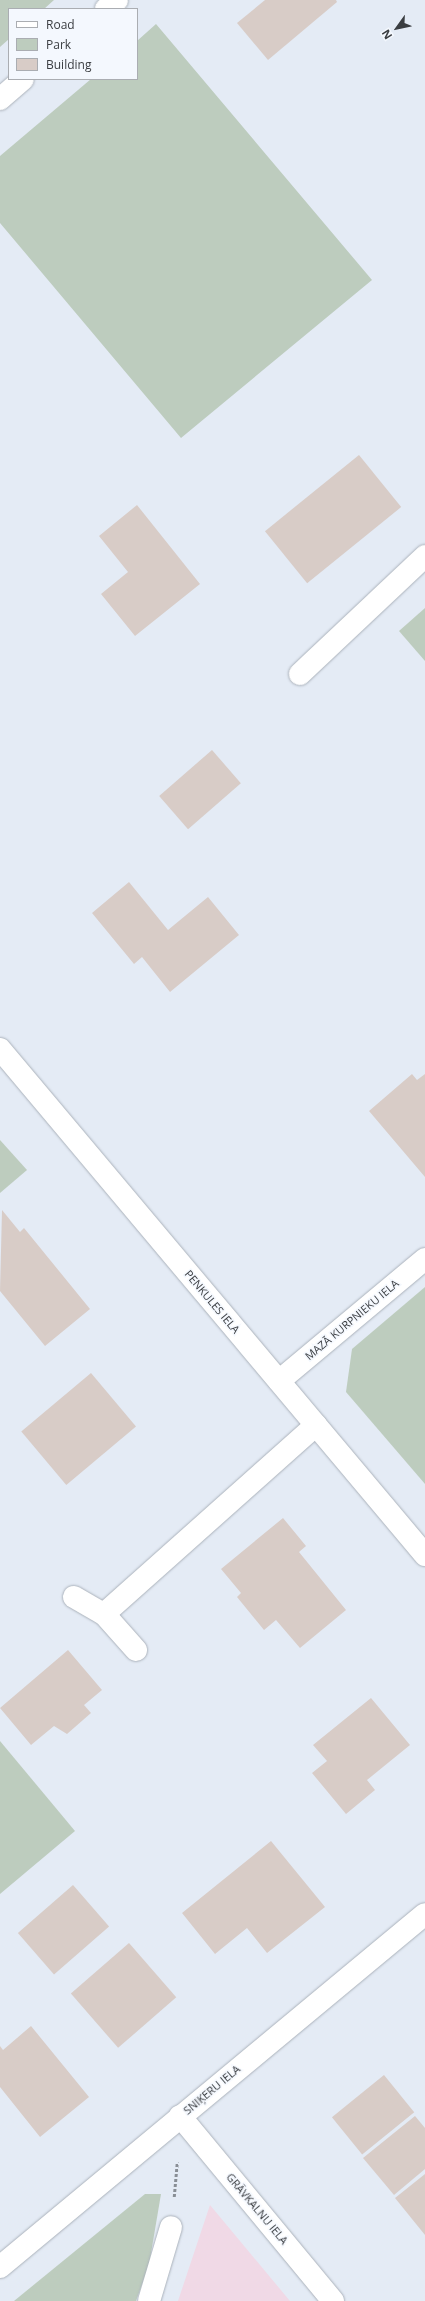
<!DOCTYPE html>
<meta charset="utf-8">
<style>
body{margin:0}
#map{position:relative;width:425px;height:2301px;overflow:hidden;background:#e4ebf5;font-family:"Open Sans",sans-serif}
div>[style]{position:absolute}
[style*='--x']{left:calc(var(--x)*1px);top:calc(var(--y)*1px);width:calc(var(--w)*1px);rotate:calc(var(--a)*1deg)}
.industrial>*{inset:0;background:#f0d9e6}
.green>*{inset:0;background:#bdccbe}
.building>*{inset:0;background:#d8ccc7;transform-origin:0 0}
.path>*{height:2.5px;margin-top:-1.25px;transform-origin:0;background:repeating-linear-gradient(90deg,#898e95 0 3px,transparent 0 5px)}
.roads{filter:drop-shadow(0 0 1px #abb2bb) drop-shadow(0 0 1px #abb2bb)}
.minor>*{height:22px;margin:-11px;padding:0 11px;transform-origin:11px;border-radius:11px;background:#fff}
span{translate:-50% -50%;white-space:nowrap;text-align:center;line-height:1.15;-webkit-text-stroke:3px #f4f8fe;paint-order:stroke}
.street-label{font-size:11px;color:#3a3d41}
.legend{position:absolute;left:8px;top:8px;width:130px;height:72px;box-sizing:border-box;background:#f4f8fe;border:1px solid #aaadb2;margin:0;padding:5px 7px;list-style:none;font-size:12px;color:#3a3d41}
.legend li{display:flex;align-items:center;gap:8px;height:20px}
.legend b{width:20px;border:1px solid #aaadb2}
.north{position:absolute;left:377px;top:8px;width:40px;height:40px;-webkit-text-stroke:3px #f4f8fe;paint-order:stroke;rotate:237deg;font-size:11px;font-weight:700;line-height:16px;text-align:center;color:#3a3d41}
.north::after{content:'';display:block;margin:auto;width:14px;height:18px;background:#3a3d41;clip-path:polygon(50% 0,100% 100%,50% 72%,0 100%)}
</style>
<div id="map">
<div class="industrial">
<i style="clip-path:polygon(210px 2205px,290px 2301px,178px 2301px)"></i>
</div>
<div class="green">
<i style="clip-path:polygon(0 0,54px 0,44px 9px,9px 9px,9px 39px,0 47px)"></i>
<i style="clip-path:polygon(156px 24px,372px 280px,181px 438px,0 223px,0 156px,91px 79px,137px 79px,137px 41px)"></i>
<i style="clip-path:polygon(425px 608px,425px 661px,399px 631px)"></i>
<i style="clip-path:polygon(0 1140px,27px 1170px,0 1193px)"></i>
<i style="clip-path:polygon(425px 1287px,425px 1484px,346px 1392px,352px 1349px)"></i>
<i style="clip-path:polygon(0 1741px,75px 1831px,0 1894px)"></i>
<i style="clip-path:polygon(145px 2194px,161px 2194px,149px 2265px,136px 2301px,14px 2301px)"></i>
</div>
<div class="building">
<i style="clip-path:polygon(265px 0,336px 0,337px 2px,268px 60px,237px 23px)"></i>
<i style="left:359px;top:455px;width:67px;height:121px;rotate:51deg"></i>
<i style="clip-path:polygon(137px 505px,200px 584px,135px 636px,101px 594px,128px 572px,99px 536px)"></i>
<i style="left:212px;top:750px;width:44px;height:70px;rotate:49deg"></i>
<i style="clip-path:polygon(129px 882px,168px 930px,208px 897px,239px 935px,170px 992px,142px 957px,134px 964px,92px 913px)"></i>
<i style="clip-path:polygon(412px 1074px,417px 1080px,425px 1074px,425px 1177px,369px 1111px)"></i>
<i style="clip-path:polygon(2px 1210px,20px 1232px,24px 1228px,90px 1309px,45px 1346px,0 1291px)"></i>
<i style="left:91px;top:1373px;width:70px;height:91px;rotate:50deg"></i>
<i style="clip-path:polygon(283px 1518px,306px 1546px,299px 1552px,346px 1610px,300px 1648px,276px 1620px,264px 1630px,237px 1597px,241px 1593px,221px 1569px)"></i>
<i style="clip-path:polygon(68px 1650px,102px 1690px,84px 1705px,91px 1713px,67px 1734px,54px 1726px,31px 1745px,0 1708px)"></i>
<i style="clip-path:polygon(371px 1698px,410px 1745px,367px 1780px,375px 1790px,346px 1814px,312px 1773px,327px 1761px,313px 1745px)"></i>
<i style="clip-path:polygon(271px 1841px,325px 1907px,267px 1953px,247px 1928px,215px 1954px,182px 1913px)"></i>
<i style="left:73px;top:1885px;width:55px;height:73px;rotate:49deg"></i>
<i style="left:129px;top:1943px;width:72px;height:77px;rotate:49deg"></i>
<i style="clip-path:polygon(31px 2026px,89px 2097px,40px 2137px,0 2087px,0 2046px,3px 2050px)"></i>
<i style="left:384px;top:2075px;width:48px;height:67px;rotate:51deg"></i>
<i style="clip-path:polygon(415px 2116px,425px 2128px,425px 2169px,394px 2195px,363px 2158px)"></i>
<i style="clip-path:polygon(425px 2174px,425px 2235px,395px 2198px)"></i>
</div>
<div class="path">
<i style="--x:174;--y:2197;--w:35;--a:-85"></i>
</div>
<div class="roads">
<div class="minor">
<i style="--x:106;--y:9;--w:14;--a:-39"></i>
<i style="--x:0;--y:99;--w:30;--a:-41"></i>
<i style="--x:300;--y:674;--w:172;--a:-43.3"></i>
<i style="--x:0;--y:1049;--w:661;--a:49.97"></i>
<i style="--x:279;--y:1381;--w:190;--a:-39.9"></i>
<i style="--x:74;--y:1597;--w:34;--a:30"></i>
<i style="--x:136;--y:1650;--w:48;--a:-131.6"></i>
<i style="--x:104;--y:1614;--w:284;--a:-41.7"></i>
<i style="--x:180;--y:2116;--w:240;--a:50.4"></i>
<i style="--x:0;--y:2267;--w:552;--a:-39.71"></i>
<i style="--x:149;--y:2301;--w:77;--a:-73.4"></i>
</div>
</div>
<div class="street-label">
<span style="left:212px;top:1302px;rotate:50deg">PENKULES IELA</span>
<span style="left:352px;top:1320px;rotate:-40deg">MAZĀ KURPNIEKU IELA</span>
<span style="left:212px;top:2090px;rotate:-40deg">SNIĶERU IELA</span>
<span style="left:257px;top:2209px;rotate:50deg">GRĀVKALNU IELA</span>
</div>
<ul class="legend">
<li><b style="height:5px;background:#fff"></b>Road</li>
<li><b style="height:11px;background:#bdccbe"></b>Park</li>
<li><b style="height:11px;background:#d8ccc7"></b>Building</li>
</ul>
<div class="north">N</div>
</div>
